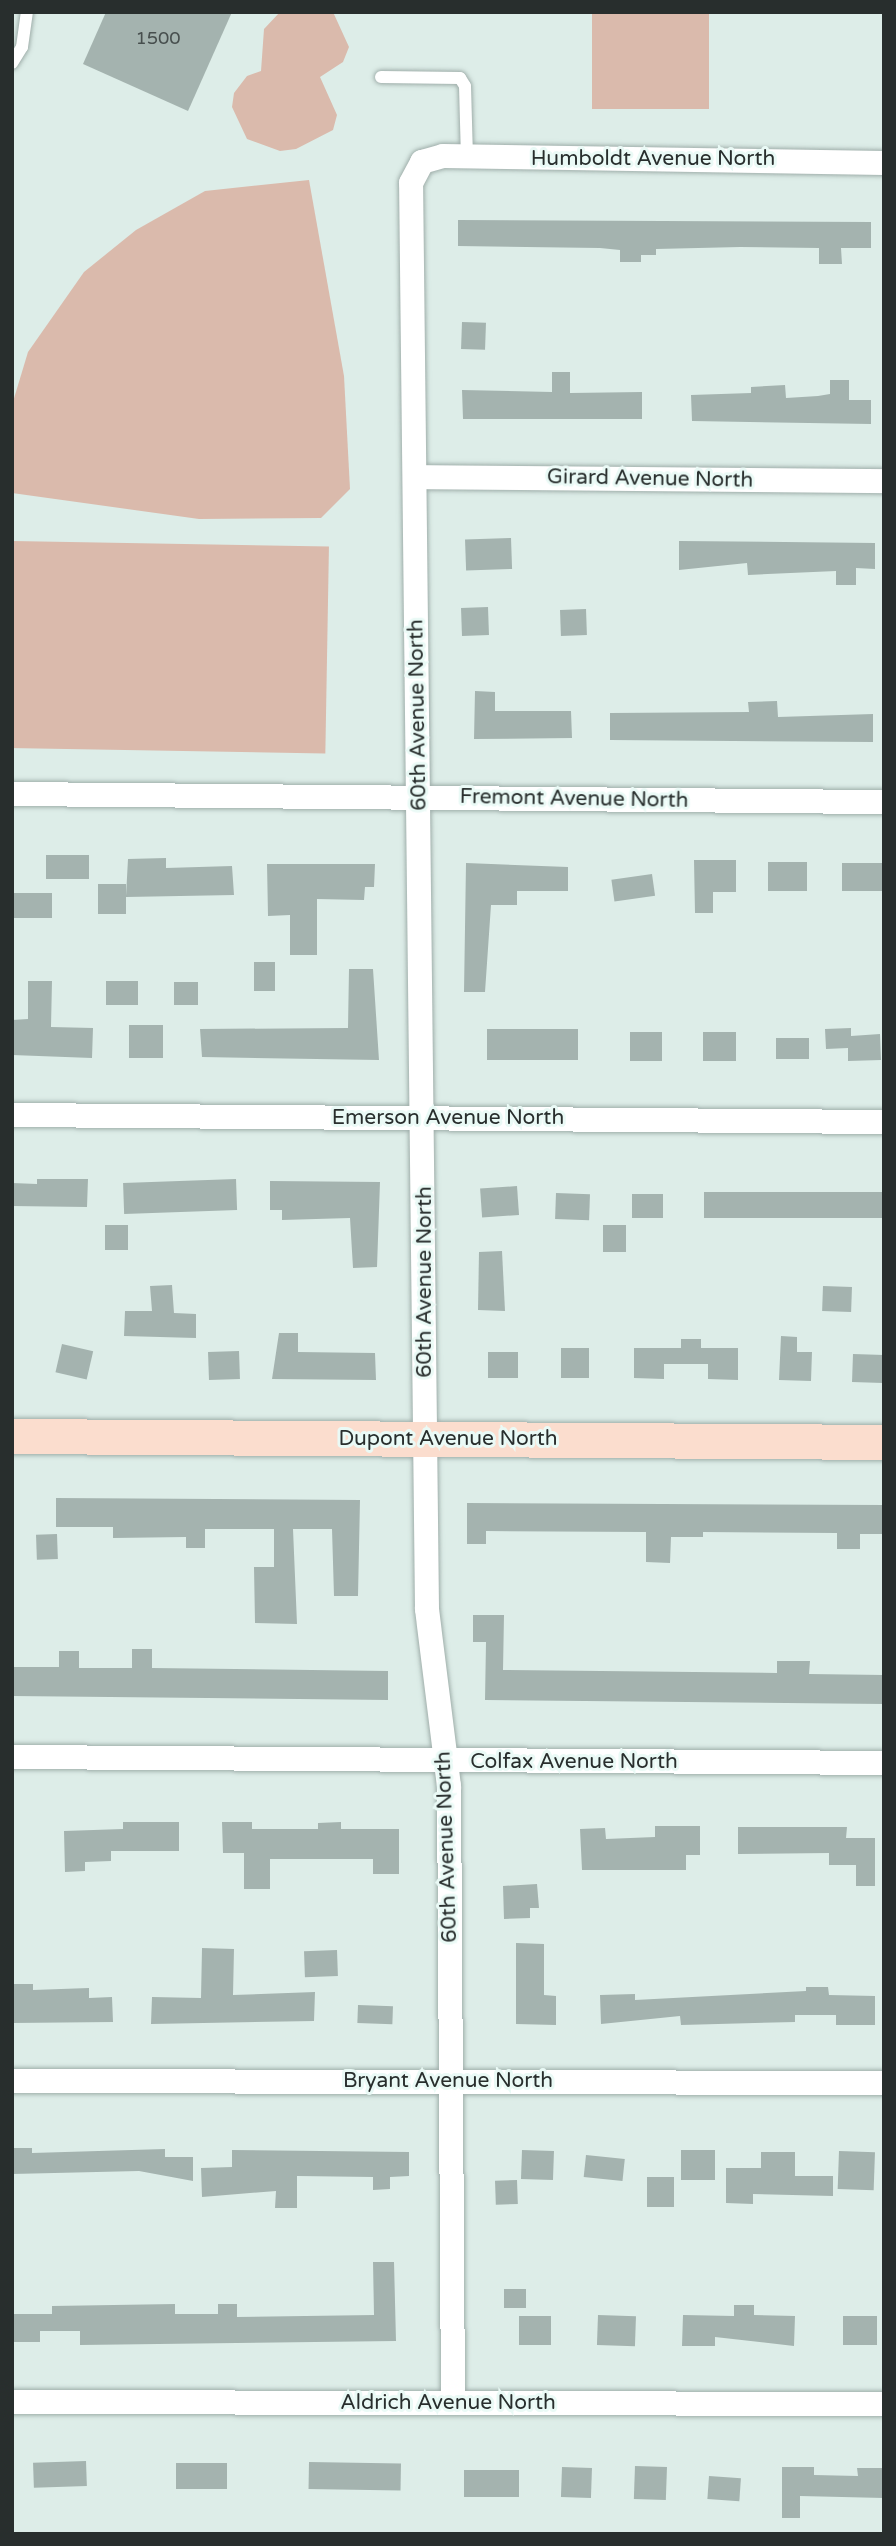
<!DOCTYPE html>
<style>
body{margin:0}
#map{position:relative;width:896px;height:2546px;overflow:hidden;background:#ddede8;font-family:"Varela Round",sans-serif}
div>[style]{position:absolute}
[style*='--x']{left:calc(var(--x)*1px);top:calc(var(--y)*1px);width:calc(var(--w)*1px);rotate:calc(var(--a)*1deg)}
.green>*{inset:0;background:#dabaac;transform-origin:0 0}
.building>*{inset:0;background:#a4b3af;transform-origin:0 0}
.roads{filter:drop-shadow(0 0 2px #9faeaa) drop-shadow(0 0 2px #9faeaa)}
.lane>*{height:12px;margin:-6px;padding:0 6px;transform-origin:6px;border-radius:6px;background:#fff}
.street>*{height:24px;margin:-12px;padding:0 12px;transform-origin:12px;border-radius:12px;background:#fff}
.secondary>*{height:35px;margin:-17.5px;padding:0 17.5px;transform-origin:17.5px;border-radius:17.5px;background:#fbddce}
span{translate:-50% -50%;white-space:nowrap;text-align:center;line-height:1.15;-webkit-text-stroke:6px #eafaf6;paint-order:stroke}
.number-label{font-size:18px;color:#474f4e}
.number-label span{-webkit-text-stroke-width:0}
.street-label{font-size:21px;color:#282e2d}
.frame{position:absolute;inset:0;border:14px solid #282e2d;pointer-events:none}
</style>
<div id="map">
<div class="green">
<i style="clip-path:polygon(280px 12px,333px 12px,349px 47px,343px 62px,320px 77px,337px 115px,333px 130px,296px 149px,280px 151px,247px 139px,232px 107px,234px 93px,247px 76px,261px 71px,264px 29px)"></i>
<i style="left:592px;top:12px;width:117px;height:97px"></i>
<i style="clip-path:polygon(309px 180px,344px 376px,350px 489px,321px 518px,199px 519px,12px 493px,12px 405px,28px 352px,84px 272px,136px 230px,205px 191px)"></i>
<i style="left:12px;top:541px;width:317px;height:207px;rotate:1deg"></i>
</div>
<div class="building">
<i style="clip-path:polygon(106px 12px,232px 12px,188px 111px,83px 64px)"></i>
<i style="clip-path:polygon(458px 220px,871px 222px,871px 248px,841px 248px,842px 264px,819px 264px,819px 248px,740px 247px,656px 249px,656px 255px,641px 255px,641px 262px,620px 262px,620px 250px,600px 248px,458px 246px)"></i>
<i style="left:462px;top:322px;width:24px;height:27px;rotate:2deg"></i>
<i style="clip-path:polygon(552px 372px,570px 372px,570px 393px,642px 392px,642px 419px,463px 419px,462px 390px,552px 392px)"></i>
<i style="clip-path:polygon(830px 380px,849px 380px,849px 400px,871px 400px,871px 424px,692px 421px,691px 395px,751px 393px,751px 387px,785px 385px,786px 398px,818px 396px,830px 394px)"></i>
<i style="left:511px;top:538px;width:31px;height:46px;rotate:88deg"></i>
<i style="clip-path:polygon(679px 541px,875px 543px,875px 569px,856px 568px,856px 585px,836px 585px,836px 571px,748px 575px,747px 563px,679px 570px)"></i>
<i style="left:488px;top:607px;width:28px;height:27px;rotate:88deg"></i>
<i style="left:586px;top:609px;width:26px;height:26px;rotate:88deg"></i>
<i style="clip-path:polygon(475px 691px,495px 692px,495px 711px,571px 711px,572px 738px,474px 739px)"></i>
<i style="clip-path:polygon(777px 701px,778px 717px,873px 714px,873px 742px,610px 740px,610px 713px,749px 712px,748px 702px)"></i>
<i style="left:46px;top:855px;width:43px;height:24px"></i>
<i style="clip-path:polygon(166px 858px,166px 868px,232px 866px,234px 895px,126px 897px,126px 914px,98px 914px,98px 884px,126px 884px,126px 896px,128px 859px)"></i>
<i style="clip-path:polygon(694px 860px,736px 860px,736px 892px,713px 892px,713px 913px,695px 913px)"></i>
<i style="left:768px;top:862px;width:39px;height:29px"></i>
<i style="clip-path:polygon(466px 863px,568px 867px,568px 891px,517px 891px,517px 905px,491px 905px,485px 992px,464px 992px)"></i>
<i style="left:842px;top:863px;width:40px;height:28px"></i>
<i style="clip-path:polygon(267px 864px,375px 864px,374px 887px,365px 887px,364px 900px,317px 899px,317px 955px,290px 955px,290px 915px,268px 916px)"></i>
<i style="left:652px;top:874px;width:22px;height:41px;rotate:82deg"></i>
<i style="left:12px;top:893px;width:40px;height:25px"></i>
<i style="left:275px;top:962px;width:29px;height:21px;rotate:90deg"></i>
<i style="clip-path:polygon(349px 969px,373px 969px,379px 1060px,202px 1057px,200px 1029px,348px 1028px)"></i>
<i style="clip-path:polygon(28px 981px,52px 981px,51px 1027px,93px 1028px,92px 1058px,12px 1055px,12px 1020px,28px 1019px)"></i>
<i style="left:106px;top:981px;width:32px;height:24px"></i>
<i style="left:174px;top:982px;width:24px;height:23px"></i>
<i style="left:129px;top:1025px;width:34px;height:33px"></i>
<i style="clip-path:polygon(851px 1028px,851px 1036px,880px 1034px,881px 1060px,848px 1061px,848px 1048px,826px 1049px,825px 1029px)"></i>
<i style="left:578px;top:1029px;width:31px;height:91px;rotate:90deg"></i>
<i style="left:662px;top:1032px;width:29px;height:32px;rotate:90deg"></i>
<i style="left:703px;top:1032px;width:33px;height:29px"></i>
<i style="left:776px;top:1038px;width:33px;height:21px"></i>
<i style="clip-path:polygon(37px 1179px,88px 1179px,87px 1207px,12px 1206px,12px 1183px,37px 1184px)"></i>
<i style="left:236px;top:1179px;width:31px;height:113px;rotate:88deg"></i>
<i style="clip-path:polygon(270px 1181px,380px 1182px,377px 1267px,353px 1268px,350px 1218px,282px 1220px,282px 1210px,270px 1210px)"></i>
<i style="left:517px;top:1186px;width:29px;height:37px;rotate:86deg"></i>
<i style="left:704px;top:1192px;width:179px;height:26px"></i>
<i style="left:556px;top:1193px;width:34px;height:26px;rotate:2deg"></i>
<i style="left:632px;top:1194px;width:31px;height:24px"></i>
<i style="left:105px;top:1225px;width:23px;height:25px"></i>
<i style="left:603px;top:1225px;width:23px;height:27px"></i>
<i style="clip-path:polygon(502px 1251px,505px 1311px,478px 1310px,479px 1252px)"></i>
<i style="clip-path:polygon(172px 1285px,174px 1313px,196px 1314px,196px 1338px,124px 1336px,125px 1311px,152px 1311px,150px 1286px)"></i>
<i style="left:823px;top:1286px;width:29px;height:25px;rotate:2deg"></i>
<i style="clip-path:polygon(279px 1333px,298px 1333px,298px 1352px,375px 1353px,376px 1380px,272px 1379px)"></i>
<i style="clip-path:polygon(781px 1336px,797px 1337px,797px 1352px,812px 1352px,811px 1381px,779px 1380px)"></i>
<i style="clip-path:polygon(681px 1339px,701px 1339px,701px 1348px,738px 1348px,738px 1380px,708px 1379px,708px 1364px,664px 1364px,664px 1379px,634px 1378px,634px 1348px,681px 1348px)"></i>
<i style="left:62px;top:1344px;width:32px;height:29px;rotate:13deg"></i>
<i style="left:561px;top:1348px;width:28px;height:30px"></i>
<i style="left:239px;top:1351px;width:28px;height:31px;rotate:88deg"></i>
<i style="left:488px;top:1352px;width:30px;height:26px"></i>
<i style="left:853px;top:1354px;width:31px;height:28px;rotate:2deg"></i>
<i style="clip-path:polygon(56px 1498px,360px 1500px,358px 1596px,334px 1596px,332px 1529px,293px 1529px,297px 1624px,255px 1623px,254px 1567px,274px 1567px,274px 1529px,205px 1529px,205px 1548px,186px 1548px,186px 1537px,113px 1538px,113px 1527px,56px 1527px)"></i>
<i style="clip-path:polygon(467px 1503px,884px 1505px,884px 1534px,860px 1534px,860px 1549px,837px 1549px,837px 1533px,703px 1532px,703px 1537px,671px 1537px,670px 1563px,646px 1562px,646px 1532px,486px 1531px,486px 1544px,467px 1544px)"></i>
<i style="left:57px;top:1534px;width:25px;height:21px;rotate:88deg"></i>
<i style="clip-path:polygon(473px 1615px,504px 1615px,503px 1670px,777px 1673px,777px 1661px,810px 1661px,809px 1674px,884px 1675px,884px 1704px,485px 1700px,486px 1642px,473px 1642px)"></i>
<i style="clip-path:polygon(132px 1649px,152px 1649px,152px 1668px,388px 1671px,388px 1700px,12px 1696px,12px 1667px,59px 1667px,59px 1651px,79px 1651px,79px 1668px,132px 1668px)"></i>
<i style="clip-path:polygon(123px 1822px,179px 1822px,179px 1851px,111px 1851px,111px 1861px,85px 1862px,85px 1871px,65px 1872px,64px 1831px,123px 1829px)"></i>
<i style="clip-path:polygon(222px 1822px,252px 1822px,252px 1829px,318px 1829px,318px 1823px,341px 1822px,341px 1829px,399px 1829px,399px 1874px,373px 1874px,373px 1859px,270px 1859px,270px 1889px,244px 1889px,244px 1853px,223px 1853px)"></i>
<i style="clip-path:polygon(655px 1826px,700px 1826px,700px 1855px,686px 1855px,686px 1870px,582px 1870px,580px 1829px,605px 1828px,606px 1839px,655px 1837px)"></i>
<i style="clip-path:polygon(738px 1827px,847px 1827px,846px 1838px,875px 1838px,875px 1886px,856px 1886px,856px 1865px,829px 1865px,829px 1853px,738px 1854px)"></i>
<i style="clip-path:polygon(537px 1884px,539px 1908px,530px 1908px,530px 1918px,504px 1919px,503px 1886px)"></i>
<i style="clip-path:polygon(516px 1943px,544px 1944px,544px 1995px,556px 1996px,556px 2025px,516px 2024px)"></i>
<i style="clip-path:polygon(202px 1948px,234px 1949px,233px 1995px,315px 1992px,314px 2021px,151px 2024px,152px 1997px,201px 1998px)"></i>
<i style="left:337px;top:1950px;width:26px;height:33px;rotate:88deg"></i>
<i style="clip-path:polygon(14px 1984px,33px 1984px,33px 1990px,89px 1988px,89px 1998px,112px 1997px,113px 2022px,12px 2023px)"></i>
<i style="clip-path:polygon(806px 1987px,828px 1987px,829px 1995px,875px 1996px,875px 2025px,836px 2025px,836px 2015px,795px 2015px,795px 2022px,681px 2025px,680px 2016px,601px 2024px,600px 1995px,635px 1994px,635px 2000px,806px 1991px)"></i>
<i style="left:358px;top:2005px;width:35px;height:18px;rotate:2deg"></i>
<i style="clip-path:polygon(12px 2148px,32px 2148px,32px 2153px,165px 2149px,165px 2157px,193px 2157px,193px 2181px,139px 2171px,12px 2174px)"></i>
<i style="clip-path:polygon(232px 2150px,409px 2152px,409px 2176px,390px 2177px,390px 2189px,373px 2190px,373px 2177px,297px 2176px,297px 2208px,275px 2208px,276px 2191px,202px 2197px,201px 2168px,232px 2167px)"></i>
<i style="left:522px;top:2150px;width:32px;height:29px;rotate:2deg"></i>
<i style="left:715px;top:2150px;width:30px;height:34px;rotate:90deg"></i>
<i style="left:839px;top:2151px;width:36px;height:38px;rotate:2deg"></i>
<i style="clip-path:polygon(761px 2152px,795px 2152px,795px 2176px,833px 2176px,833px 2196px,753px 2194px,753px 2204px,726px 2203px,726px 2168px,761px 2168px)"></i>
<i style="left:586px;top:2155px;width:39px;height:22px;rotate:6deg"></i>
<i style="left:647px;top:2177px;width:27px;height:30px"></i>
<i style="left:517px;top:2180px;width:24px;height:22px;rotate:88deg"></i>
<i style="clip-path:polygon(373px 2262px,394px 2262px,396px 2341px,80px 2345px,80px 2331px,40px 2331px,40px 2342px,12px 2342px,12px 2314px,52px 2314px,52px 2306px,175px 2304px,175px 2314px,218px 2314px,218px 2304px,237px 2304px,237px 2317px,374px 2315px)"></i>
<i style="left:504px;top:2289px;width:22px;height:19px"></i>
<i style="clip-path:polygon(734px 2305px,754px 2305px,754px 2315px,795px 2316px,794px 2346px,715px 2337px,715px 2346px,682px 2346px,683px 2315px,734px 2316px)"></i>
<i style="left:598px;top:2315px;width:38px;height:30px;rotate:2deg"></i>
<i style="left:519px;top:2316px;width:32px;height:29px"></i>
<i style="left:843px;top:2316px;width:34px;height:29px"></i>
<i style="left:86px;top:2461px;width:25px;height:53px;rotate:88deg"></i>
<i style="left:309px;top:2462px;width:92px;height:27px;rotate:1deg"></i>
<i style="left:227px;top:2463px;width:26px;height:51px;rotate:90deg"></i>
<i style="left:635px;top:2466px;width:32px;height:33px;rotate:2deg"></i>
<i style="left:562px;top:2467px;width:30px;height:30px;rotate:2deg"></i>
<i style="clip-path:polygon(782px 2467px,814px 2467px,814px 2475px,858px 2476px,857px 2468px,884px 2468px,884px 2498px,800px 2496px,800px 2518px,782px 2518px)"></i>
<i style="left:464px;top:2470px;width:55px;height:27px"></i>
<i style="left:709px;top:2476px;width:32px;height:23px;rotate:4deg"></i>
</div>
<div class="roads">
<div class="lane">
<i style="--x:12;--y:63;--w:19;--a:-58"></i>
<i style="--x:22;--y:47;--w:35;--a:-82"></i>
<i style="--x:381;--y:77;--w:79;--a:0.7"></i>
<i style="--x:460;--y:78;--w:9;--a:58"></i>
<i style="--x:465;--y:86;--w:72;--a:88.4"></i>
</div>
<div class="street">
<i style="--x:415;--y:477;--w:469;--a:0.5"></i>
<i style="--x:12;--y:794;--w:872;--a:0.53"></i>
<i style="--x:12;--y:1115;--w:872;--a:0.46"></i>
<i style="--x:12;--y:1757;--w:872;--a:0.39"></i>
<i style="--x:12;--y:2081;--w:872;--a:0.13"></i>
<i style="--x:12;--y:2402;--w:872;--a:0.13"></i>
<i style="--x:453;--y:2403;--w:617;--a:-90.37"></i>
<i style="--x:449;--y:1786;--w:178;--a:-97.1"></i>
<i style="--x:427;--y:1609;--w:1426;--a:-90.64"></i>
<i style="--x:411;--y:183;--w:24;--a:-62"></i>
<i style="--x:422;--y:162;--w:22;--a:-16"></i>
<i style="--x:443;--y:156;--w:441;--a:0.9"></i>
</div>
<div class="secondary">
<i style="--x:12;--y:1436;--w:872;--a:0.39"></i>
</div>
</div>
<div class="number-label">
<span style="left:158px;top:38px">1500</span>
</div>
<div class="street-label">
<span style="left:653px;top:159px">Humboldt Avenue North</span>
<span style="left:650px;top:479px;rotate:1deg">Girard Avenue North</span>
<span style="left:418px;top:715px;rotate:-91deg">60th Avenue North</span>
<span style="left:574px;top:799px;rotate:1deg">Fremont Avenue North</span>
<span style="left:448px;top:1118px">Emerson Avenue North</span>
<span style="left:425px;top:1282px;rotate:-90deg">60th Avenue North</span>
<span style="left:448px;top:1439px">Dupont Avenue North</span>
<span style="left:574px;top:1762px">Colfax Avenue North</span>
<span style="left:447px;top:1847px;rotate:-92deg">60th Avenue North</span>
<span style="left:448px;top:2081px">Bryant Avenue North</span>
<span style="left:448px;top:2403px">Aldrich Avenue North</span>
</div>
<div class="frame"></div>
</div>
